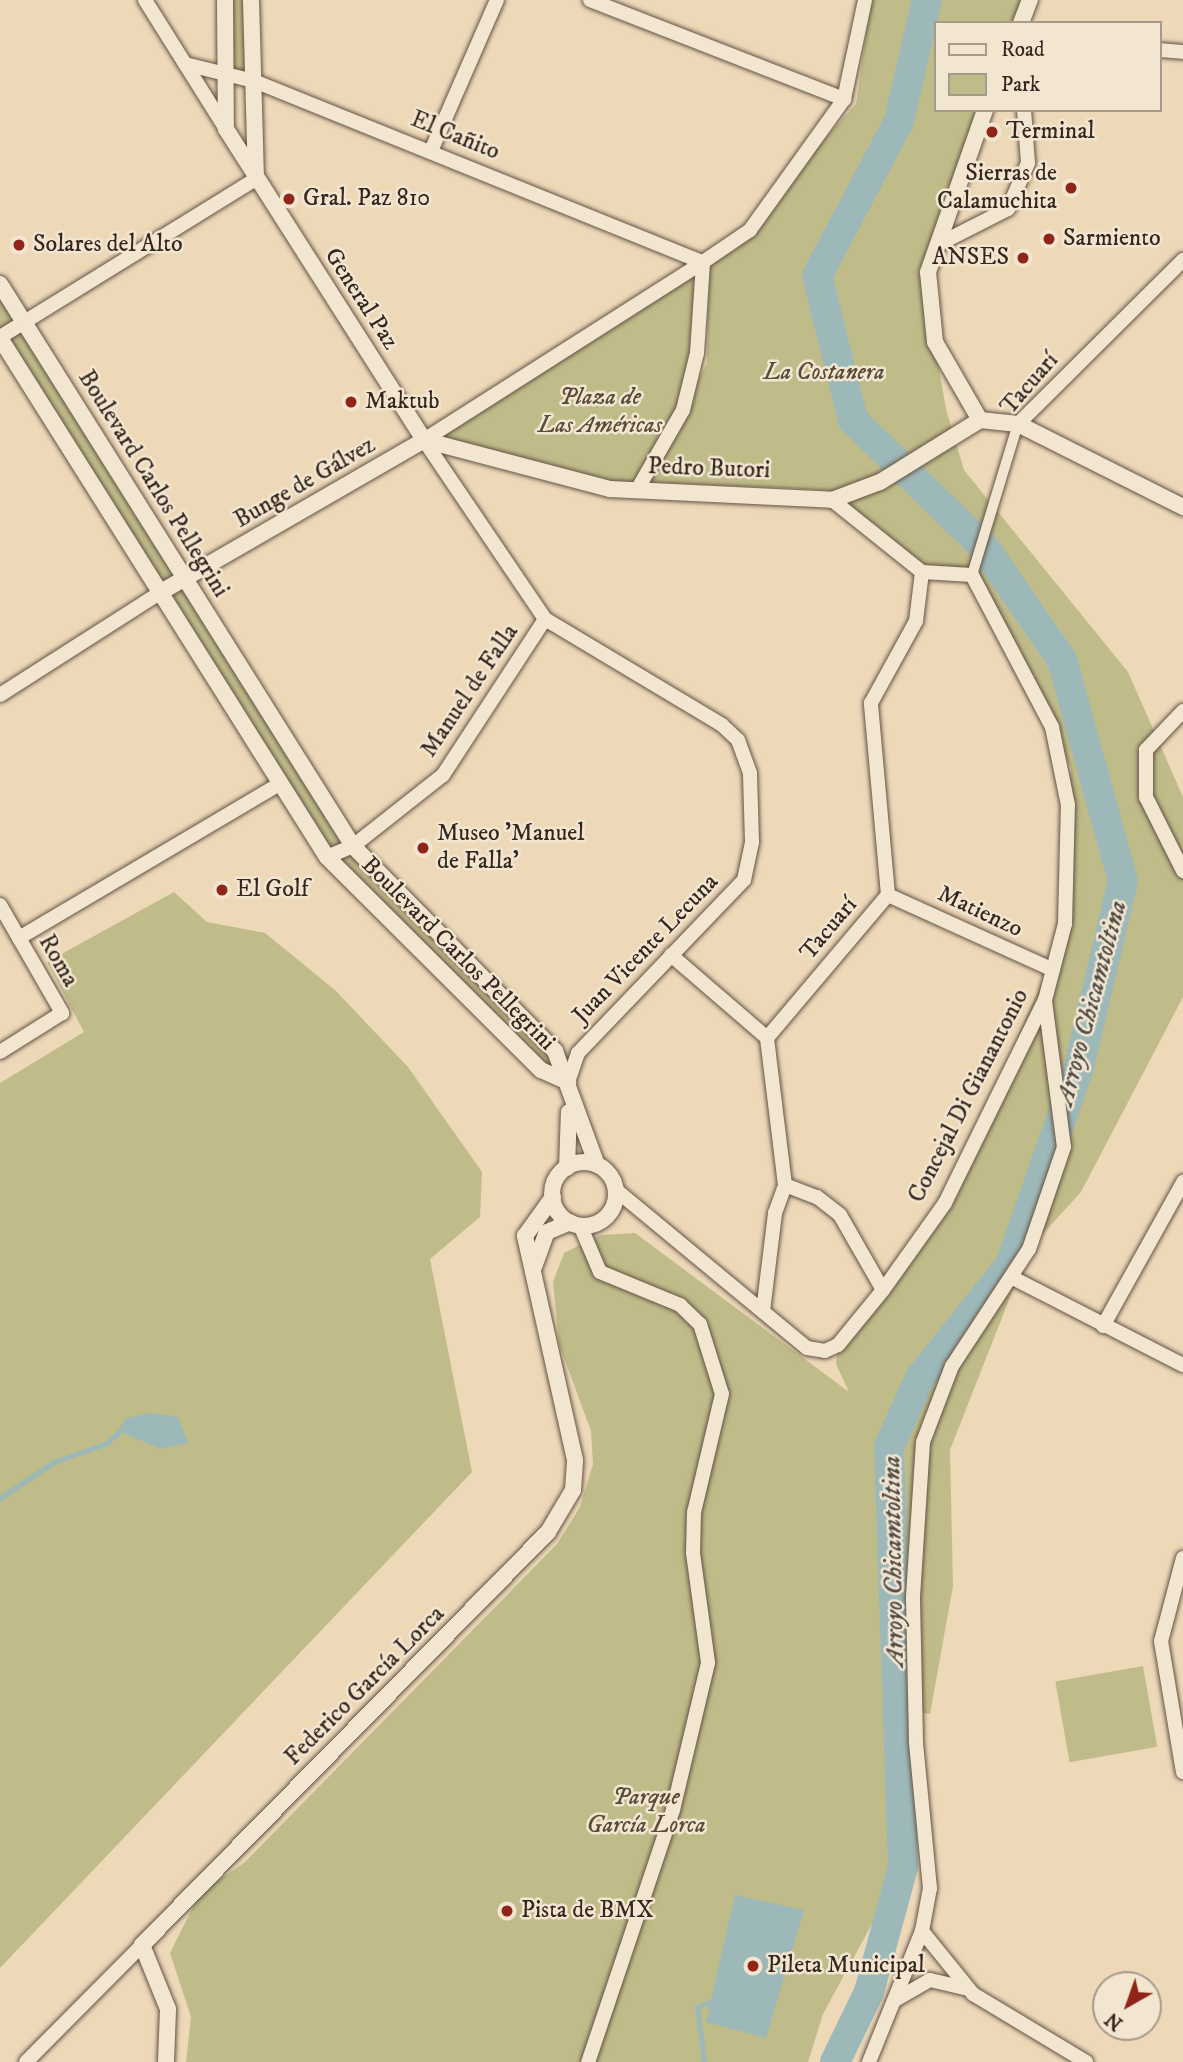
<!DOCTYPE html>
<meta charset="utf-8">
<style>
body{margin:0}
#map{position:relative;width:1183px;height:2062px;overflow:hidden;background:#edd8b8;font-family:"IM FELL DW Pica",serif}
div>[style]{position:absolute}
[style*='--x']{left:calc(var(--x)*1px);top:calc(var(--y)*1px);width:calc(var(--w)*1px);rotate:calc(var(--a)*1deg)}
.green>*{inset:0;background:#c0bc89;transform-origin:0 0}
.water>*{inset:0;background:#9db8b9}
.stream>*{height:5px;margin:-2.5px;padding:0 2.5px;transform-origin:2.5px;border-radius:2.5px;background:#9db8b9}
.river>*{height:30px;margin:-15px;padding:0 15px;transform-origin:15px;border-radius:15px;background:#9db8b9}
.roads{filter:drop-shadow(0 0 2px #635345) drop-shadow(0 0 2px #635345)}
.pedestrian>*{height:10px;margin:-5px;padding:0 5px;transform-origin:5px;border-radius:5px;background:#f3e6d1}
.minor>*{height:14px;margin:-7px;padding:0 7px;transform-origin:7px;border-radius:7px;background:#f3e6d1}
.tertiary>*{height:16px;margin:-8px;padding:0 8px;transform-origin:8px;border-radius:8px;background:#f3e6d1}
.tertiary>.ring{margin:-8px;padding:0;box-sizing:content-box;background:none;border:16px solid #f3e6d1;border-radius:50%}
.dots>*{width:19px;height:19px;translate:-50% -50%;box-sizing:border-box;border:4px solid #f3e6d1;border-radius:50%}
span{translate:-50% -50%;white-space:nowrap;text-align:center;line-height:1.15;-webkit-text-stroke:5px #f3e6d1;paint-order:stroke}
.poi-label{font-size:24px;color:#35271f}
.left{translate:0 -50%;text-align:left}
.right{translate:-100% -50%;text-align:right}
.street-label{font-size:24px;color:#35271f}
.park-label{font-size:24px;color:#584c3a;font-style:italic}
.water-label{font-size:26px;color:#4f4b46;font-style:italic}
.legend{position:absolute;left:934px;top:21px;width:228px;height:91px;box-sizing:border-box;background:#f3e6d1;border:2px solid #a79a8a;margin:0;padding:9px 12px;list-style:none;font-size:21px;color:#35271f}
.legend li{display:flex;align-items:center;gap:14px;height:35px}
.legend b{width:35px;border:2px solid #a79a8a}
.north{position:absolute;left:1092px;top:1971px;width:70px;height:70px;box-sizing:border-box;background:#f3e6d1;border:2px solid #a79a8a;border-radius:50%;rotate:220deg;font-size:19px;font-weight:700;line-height:28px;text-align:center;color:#35271f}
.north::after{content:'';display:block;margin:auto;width:24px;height:32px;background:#8f2418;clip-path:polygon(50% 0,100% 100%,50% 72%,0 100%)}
</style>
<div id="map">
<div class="green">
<i style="left:225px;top:0;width:26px;height:73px"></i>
<i style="clip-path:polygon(871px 0,1023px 0,1015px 23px,936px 23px,936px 110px,984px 110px,924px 282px,946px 409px,964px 470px,1128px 672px,1183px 797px,1183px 997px,1081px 1192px,1029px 1249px,950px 1450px,953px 1586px,930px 1714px,899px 1709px,886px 1673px,903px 1867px,823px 2014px,808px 2062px,186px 2062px,191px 2017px,170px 1953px,200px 1893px,245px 1862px,557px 1544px,580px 1507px,593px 1464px,591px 1431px,559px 1344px,553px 1282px,564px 1253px,600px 1235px,635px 1233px,849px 1392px,836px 1364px,838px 1345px,945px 1203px,1061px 938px,1071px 768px,972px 575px,923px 571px,827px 490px,650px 482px,683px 413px,637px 490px,424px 440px,703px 262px,684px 409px,707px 363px,709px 267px,856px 104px)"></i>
<i style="clip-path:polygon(0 284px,353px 846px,555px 1051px,568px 1082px,541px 1070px,327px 857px,0 338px)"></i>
<i style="clip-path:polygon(174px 892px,207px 922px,265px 933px,335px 990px,408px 1067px,482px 1172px,480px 1217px,430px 1259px,472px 1472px,0 1968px,0 1083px,84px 1032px,47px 962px)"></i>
<i style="left:1143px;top:1666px;width:82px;height:89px;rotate:80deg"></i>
</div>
<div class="water">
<i style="clip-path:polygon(151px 1413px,178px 1417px,188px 1443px,161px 1449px,118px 1431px,126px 1418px)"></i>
<i style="clip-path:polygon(735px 1895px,804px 1910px,766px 2038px,706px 2022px)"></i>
</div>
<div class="stream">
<i style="--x:0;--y:1498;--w:65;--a:-33.7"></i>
<i style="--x:54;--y:1462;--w:56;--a:-19.7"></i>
<i style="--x:107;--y:1443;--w:19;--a:-43"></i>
<i style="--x:704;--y:2062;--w:55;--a:-97.3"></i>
<i style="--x:697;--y:2007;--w:22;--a:-21"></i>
</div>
<div class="river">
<i style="--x:835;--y:2062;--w:78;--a:-64.1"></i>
<i style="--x:869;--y:1992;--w:130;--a:-74.8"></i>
<i style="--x:903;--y:1867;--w:420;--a:-91.9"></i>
<i style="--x:889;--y:1447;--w:76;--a:-65.8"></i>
<i style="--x:920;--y:1378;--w:144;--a:-51.5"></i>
<i style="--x:1010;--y:1265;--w:206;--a:-70.7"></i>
<i style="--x:1078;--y:1071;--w:195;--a:-76.7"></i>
<i style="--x:1123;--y:881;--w:229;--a:-105.4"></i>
<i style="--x:1062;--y:660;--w:137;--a:-124.6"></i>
<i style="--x:984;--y:547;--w:182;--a:-135.9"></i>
<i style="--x:853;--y:420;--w:148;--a:-104"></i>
<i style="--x:817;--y:276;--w:175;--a:-62.1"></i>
<i style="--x:899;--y:121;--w:124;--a:-77"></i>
</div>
<div class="roads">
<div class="pedestrian">
<i style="--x:972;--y:575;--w:158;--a:-73.1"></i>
</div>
<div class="minor">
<i style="--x:145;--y:0;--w:152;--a:57.9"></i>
<i style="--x:590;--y:0;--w:273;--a:21.3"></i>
<i style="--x:1160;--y:50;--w:23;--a:5"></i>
<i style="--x:185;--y:64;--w:71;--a:13.8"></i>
<i style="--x:254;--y:81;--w:484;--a:22"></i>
<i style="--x:431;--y:151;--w:165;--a:-66.4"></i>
<i style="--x:937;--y:245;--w:80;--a:-26.9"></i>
<i style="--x:1008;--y:209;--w:50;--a:-66.5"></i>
<i style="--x:1028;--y:163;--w:53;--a:-94.3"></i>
<i style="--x:0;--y:337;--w:301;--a:-31.7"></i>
<i style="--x:1018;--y:424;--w:233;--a:-44.8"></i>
<i style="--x:637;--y:490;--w:92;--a:-60.1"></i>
<i style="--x:683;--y:410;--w:59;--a:-76.2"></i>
<i style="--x:697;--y:353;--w:91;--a:-86.2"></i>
<i style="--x:703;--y:262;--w:57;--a:-34.2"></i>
<i style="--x:750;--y:230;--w:161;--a:-54.3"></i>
<i style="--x:844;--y:99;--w:101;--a:-78"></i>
<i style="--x:0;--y:695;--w:191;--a:-32.6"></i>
<i style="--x:1183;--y:711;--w:54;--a:133.5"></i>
<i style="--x:1146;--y:750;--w:47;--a:90"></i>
<i style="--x:1146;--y:797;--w:83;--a:63.4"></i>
<i style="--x:327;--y:857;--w:28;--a:-23"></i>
<i style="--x:353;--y:846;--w:115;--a:-38.3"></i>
<i style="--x:443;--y:775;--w:186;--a:-56.8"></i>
<i style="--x:888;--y:895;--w:181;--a:24.4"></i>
<i style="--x:0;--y:905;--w:125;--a:60.1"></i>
<i style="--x:62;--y:1013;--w:73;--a:147.8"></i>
<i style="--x:19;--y:938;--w:301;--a:-30.6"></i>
<i style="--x:671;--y:955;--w:127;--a:40.8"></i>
<i style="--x:1045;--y:1001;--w:147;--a:82.6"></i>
<i style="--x:1064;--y:1147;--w:108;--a:108.9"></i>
<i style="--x:1029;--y:1249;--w:140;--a:123.3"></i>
<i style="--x:952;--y:1366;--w:81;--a:110.9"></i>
<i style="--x:923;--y:1442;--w:156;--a:93.7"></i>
<i style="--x:913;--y:1598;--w:145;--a:88.8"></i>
<i style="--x:916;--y:1743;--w:146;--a:84.5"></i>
<i style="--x:930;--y:1888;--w:44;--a:100.5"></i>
<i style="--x:922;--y:1931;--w:81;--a:51"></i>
<i style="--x:973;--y:1994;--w:132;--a:31"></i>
<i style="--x:568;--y:1082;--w:31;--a:-71"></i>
<i style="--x:578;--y:1053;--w:240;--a:-46.2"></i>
<i style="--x:744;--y:880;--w:39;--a:-78"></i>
<i style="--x:752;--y:842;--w:69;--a:-91.7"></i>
<i style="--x:750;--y:773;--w:35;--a:-110"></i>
<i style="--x:738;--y:740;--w:22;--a:-137"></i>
<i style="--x:722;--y:725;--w:206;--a:-149.1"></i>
<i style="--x:545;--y:619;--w:216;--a:-124.1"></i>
<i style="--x:424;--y:440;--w:331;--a:-32.5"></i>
<i style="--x:785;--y:1185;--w:34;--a:21"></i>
<i style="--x:817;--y:1197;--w:29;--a:38"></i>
<i style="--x:840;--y:1215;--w:86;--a:60.2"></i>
<i style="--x:616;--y:1190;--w:248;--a:39.6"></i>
<i style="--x:807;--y:1348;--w:18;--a:9"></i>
<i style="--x:825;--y:1351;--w:14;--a:-25"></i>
<i style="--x:838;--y:1345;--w:71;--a:-50.7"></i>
<i style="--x:883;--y:1290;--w:107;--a:-54.5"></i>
<i style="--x:945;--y:1203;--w:226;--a:-63.8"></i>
<i style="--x:1045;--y:1000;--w:79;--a:-75.3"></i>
<i style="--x:1065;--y:924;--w:119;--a:-88.6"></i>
<i style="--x:1068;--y:805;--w:80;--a:-101.6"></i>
<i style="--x:1052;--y:727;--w:172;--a:-117.8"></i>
<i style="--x:972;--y:575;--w:50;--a:-176.6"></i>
<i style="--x:922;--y:572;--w:115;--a:-141.3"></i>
<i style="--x:580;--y:1225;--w:51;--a:66.9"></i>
<i style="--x:600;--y:1272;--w:87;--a:22.4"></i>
<i style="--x:680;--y:1305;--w:28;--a:44"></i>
<i style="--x:700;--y:1324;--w:73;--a:72.6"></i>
<i style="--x:722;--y:1394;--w:121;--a:103.3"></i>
<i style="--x:694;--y:1512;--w:41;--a:91.4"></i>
<i style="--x:693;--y:1553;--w:111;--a:82.2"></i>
<i style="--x:708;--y:1663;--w:151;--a:103.4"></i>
<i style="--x:673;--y:1810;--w:266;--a:108.6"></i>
<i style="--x:1011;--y:1277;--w:193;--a:27.1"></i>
<i style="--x:763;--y:1311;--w:99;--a:-83"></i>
<i style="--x:775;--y:1213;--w:30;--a:-70"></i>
<i style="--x:785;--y:1185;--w:148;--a:-97"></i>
<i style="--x:767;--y:1038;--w:187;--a:-49.8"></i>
<i style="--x:888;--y:895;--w:193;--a:-95.1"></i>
<i style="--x:871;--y:703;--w:94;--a:-61.2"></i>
<i style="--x:916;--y:621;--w:49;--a:-83"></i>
<i style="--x:1103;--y:1326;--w:165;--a:-60.9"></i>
<i style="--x:1183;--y:1558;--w:86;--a:104.8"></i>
<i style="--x:1161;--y:1641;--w:133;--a:80.5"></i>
<i style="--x:897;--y:1999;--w:38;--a:-30"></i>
<i style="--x:930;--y:1980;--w:35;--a:13"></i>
<i style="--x:26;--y:2062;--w:165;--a:-45.2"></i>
<i style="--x:869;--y:2062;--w:141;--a:-68"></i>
</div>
<div class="tertiary">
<i style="--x:225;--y:0;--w:129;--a:89.6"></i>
<i style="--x:226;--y:129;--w:369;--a:57.5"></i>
<i style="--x:251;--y:0;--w:177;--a:88.4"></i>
<i style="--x:1021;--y:23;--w:25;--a:-69"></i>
<i style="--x:0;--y:284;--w:664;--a:57.87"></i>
<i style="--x:353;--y:846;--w:288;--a:45.4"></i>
<i style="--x:555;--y:1051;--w:121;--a:69.8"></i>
<i style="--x:0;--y:338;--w:613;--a:57.79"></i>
<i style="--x:327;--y:857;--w:302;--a:44.9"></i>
<i style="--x:541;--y:1070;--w:30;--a:24"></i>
<i style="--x:980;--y:420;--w:90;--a:-120"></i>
<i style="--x:935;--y:342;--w:70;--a:-95.7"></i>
<i style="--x:928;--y:272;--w:172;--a:-70.6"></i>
<i style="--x:980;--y:420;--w:38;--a:6"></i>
<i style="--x:1018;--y:424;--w:185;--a:26.7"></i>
<i style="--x:424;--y:440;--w:192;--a:14.8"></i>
<i style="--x:610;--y:489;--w:222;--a:2.8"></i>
<i style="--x:832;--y:500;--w:51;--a:-20.6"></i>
<i style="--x:880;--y:482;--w:118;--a:-31.8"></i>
<i style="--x:161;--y:592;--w:304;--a:-30"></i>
<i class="ring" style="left:552px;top:1162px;width:48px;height:48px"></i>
<i style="--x:567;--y:1168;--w:56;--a:-88"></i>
<i style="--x:534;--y:1267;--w:37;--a:-70"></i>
<i style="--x:547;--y:1232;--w:25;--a:-23"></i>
<i style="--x:166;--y:2062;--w:53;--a:-87.8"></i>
<i style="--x:168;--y:2009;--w:69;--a:-112.1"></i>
<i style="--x:142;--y:1945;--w:579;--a:-45.49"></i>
<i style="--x:548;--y:1532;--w:49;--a:-59.2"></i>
<i style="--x:573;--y:1490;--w:30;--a:-86"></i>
<i style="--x:575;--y:1460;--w:230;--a:-102.6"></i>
<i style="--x:525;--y:1236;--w:48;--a:-54.3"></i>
</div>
</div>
<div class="dots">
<i style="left:992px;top:132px;background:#8f2418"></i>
<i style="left:1071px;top:188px;background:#8f2418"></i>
<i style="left:289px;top:199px;background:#8f2418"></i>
<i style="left:1049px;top:239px;background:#8f2418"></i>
<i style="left:19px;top:245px;background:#8f2418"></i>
<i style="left:1023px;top:258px;background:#8f2418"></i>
<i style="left:351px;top:402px;background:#8f2418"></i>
<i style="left:423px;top:848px;background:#8f2418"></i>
<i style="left:222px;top:890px;background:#8f2418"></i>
<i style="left:507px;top:1911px;background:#8f2418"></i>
<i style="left:753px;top:1966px;background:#8f2418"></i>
</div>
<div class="poi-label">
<span class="left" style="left:1006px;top:132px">Terminal</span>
<span class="right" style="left:1057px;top:188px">Sierras de<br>Calamuchita</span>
<span class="left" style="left:303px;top:199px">Gral. Paz 810</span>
<span class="left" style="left:1063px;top:239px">Sarmiento</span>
<span class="left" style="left:33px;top:245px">Solares del Alto</span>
<span class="right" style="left:1009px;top:258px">ANSES</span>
<span class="left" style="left:365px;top:402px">Maktub</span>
<span class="left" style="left:437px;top:848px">Museo 'Manuel<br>de Falla'</span>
<span class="left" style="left:236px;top:890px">El Golf</span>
<span class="left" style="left:521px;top:1911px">Pista de BMX</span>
<span class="left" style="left:767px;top:1966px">Pileta Municipal</span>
</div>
<div class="street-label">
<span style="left:455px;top:136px;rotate:22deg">El Cañito</span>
<span style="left:361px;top:299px;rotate:57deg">General Paz</span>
<span style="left:1030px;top:384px;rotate:-49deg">Tacuarí</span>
<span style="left:709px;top:469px;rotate:2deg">Pedro Butori</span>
<span style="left:305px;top:483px;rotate:-30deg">Bunge de Gálvez</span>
<span style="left:153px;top:484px;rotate:58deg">Boulevard Carlos Pellegrini</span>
<span style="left:470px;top:691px;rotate:-56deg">Manuel de Falla</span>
<span style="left:980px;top:912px;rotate:25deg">Matienzo</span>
<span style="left:829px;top:929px;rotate:-50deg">Tacuarí</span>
<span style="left:646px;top:949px;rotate:-46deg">Juan Vicente Lecuna</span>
<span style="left:458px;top:954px;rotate:45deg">Boulevard Carlos Pellegrini</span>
<span style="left:58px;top:961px;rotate:60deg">Roma</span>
<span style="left:969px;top:1096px;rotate:-63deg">Concejal Di Gianantonio</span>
<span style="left:365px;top:1686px;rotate:-45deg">Federico García Lorca</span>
</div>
<div class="park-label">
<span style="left:824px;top:373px">La Costanera</span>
<span style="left:600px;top:412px">Plaza de<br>Las Américas</span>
<span style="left:646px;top:1812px">Parque<br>García Lorca</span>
</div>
<div class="water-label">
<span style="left:1092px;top:1003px;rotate:-75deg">Arroyo Chicamtoltina</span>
<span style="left:894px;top:1561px;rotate:-91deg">Arroyo Chicamtoltina</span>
</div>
<ul class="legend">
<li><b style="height:9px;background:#f3e6d1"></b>Road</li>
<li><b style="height:19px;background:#c0bc89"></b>Park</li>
</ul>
<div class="north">N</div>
</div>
